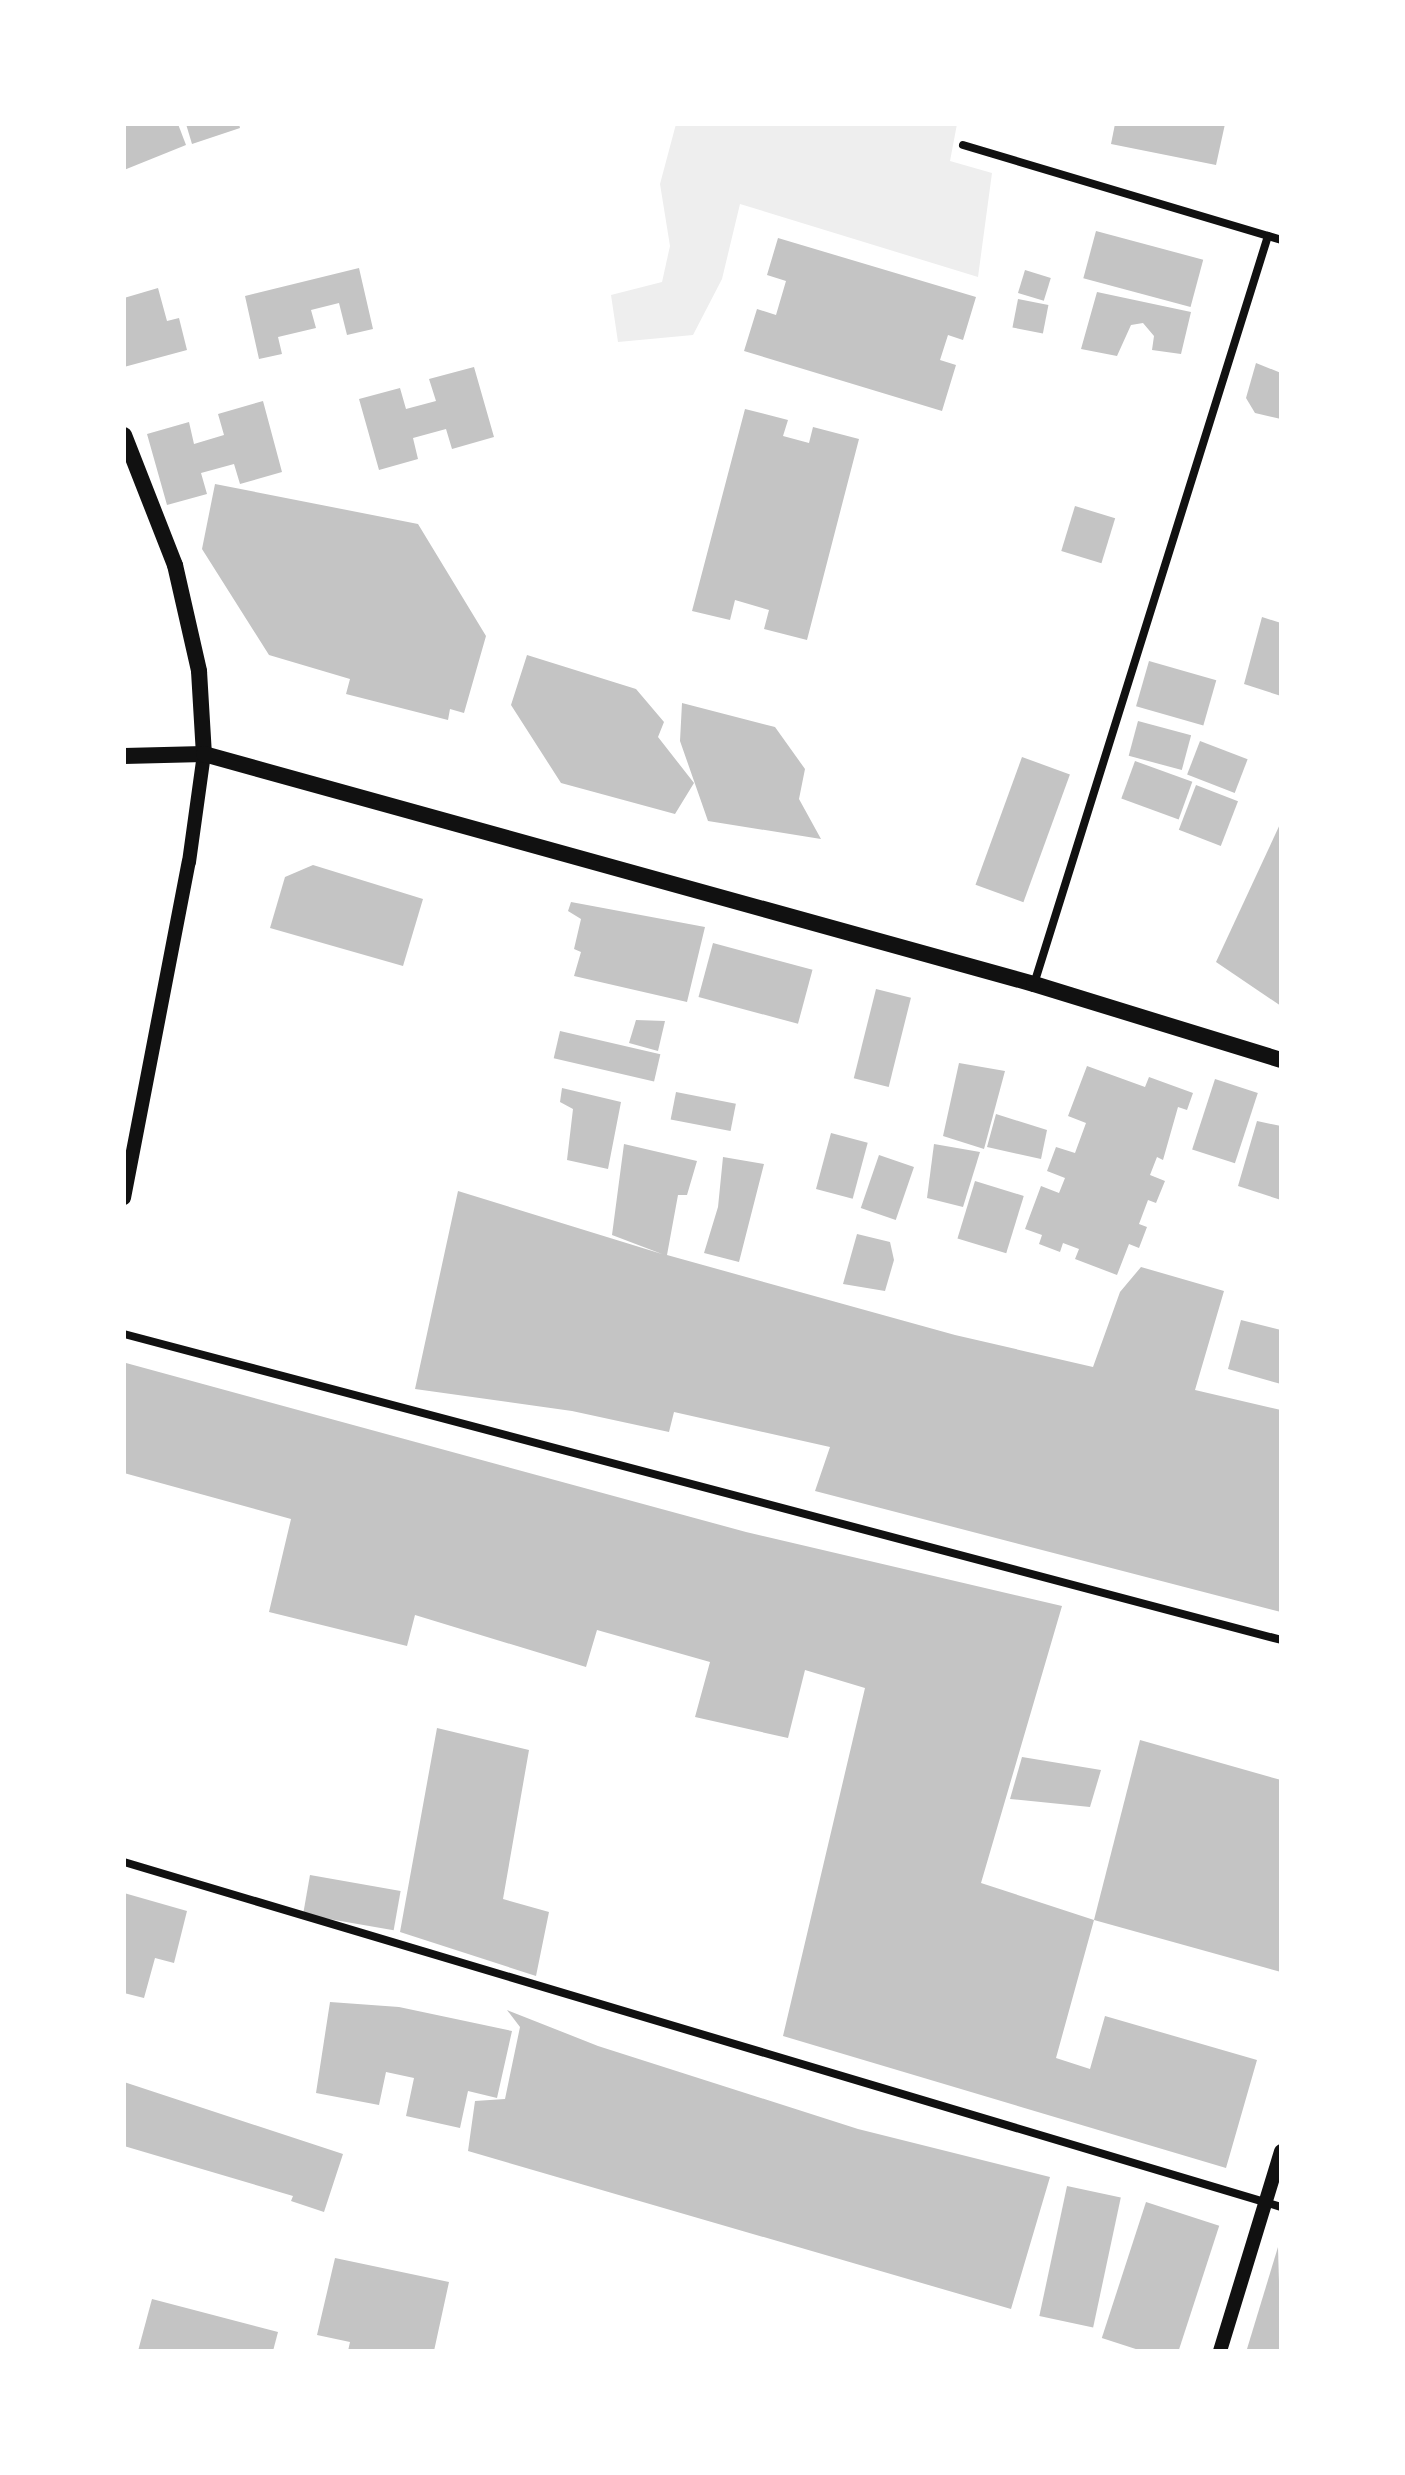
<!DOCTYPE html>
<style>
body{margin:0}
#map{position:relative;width:1405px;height:2475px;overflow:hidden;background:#fff;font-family:"Archivo Narrow",sans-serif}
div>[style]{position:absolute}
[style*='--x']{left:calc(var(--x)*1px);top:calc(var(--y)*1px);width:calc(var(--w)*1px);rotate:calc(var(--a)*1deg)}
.green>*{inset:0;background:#eee}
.building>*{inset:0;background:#c4c4c4;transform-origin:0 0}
.minor>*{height:8px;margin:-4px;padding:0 4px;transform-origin:4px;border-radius:4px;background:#111}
.tertiary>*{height:14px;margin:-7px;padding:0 7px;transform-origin:7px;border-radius:7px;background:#111}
.secondary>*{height:16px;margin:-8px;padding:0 8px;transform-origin:8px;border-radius:8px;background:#111}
span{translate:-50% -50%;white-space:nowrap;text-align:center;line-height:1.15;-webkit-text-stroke:8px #fff;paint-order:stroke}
.frame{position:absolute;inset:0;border:126px solid #fff;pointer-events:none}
</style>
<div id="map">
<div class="green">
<i style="clip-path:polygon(676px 124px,957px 124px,950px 161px,992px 173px,978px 277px,740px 204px,722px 279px,693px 335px,618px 342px,611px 295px,662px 282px,670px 246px,660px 184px)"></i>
</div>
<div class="building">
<i style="clip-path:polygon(124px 124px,178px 124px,186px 145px,124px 170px)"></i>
<i style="clip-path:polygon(186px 124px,239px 124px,240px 128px,192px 144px)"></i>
<i style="clip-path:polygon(1115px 124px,1225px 124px,1216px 165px,1111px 144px)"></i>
<i style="left:1096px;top:231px;width:111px;height:49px;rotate:15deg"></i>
<i style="clip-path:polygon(778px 238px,976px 297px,963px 340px,948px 335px,940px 360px,956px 365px,942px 411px,744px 351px,757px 309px,776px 315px,786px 281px,767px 275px)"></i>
<i style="clip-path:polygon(359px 268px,373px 329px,347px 335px,339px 303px,311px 310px,316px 328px,278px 337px,282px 354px,259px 359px,245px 296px)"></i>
<i style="left:1025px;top:270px;width:27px;height:24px;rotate:17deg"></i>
<i style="clip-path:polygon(158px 288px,167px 321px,179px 318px,187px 350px,124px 367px,124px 298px)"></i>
<i style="clip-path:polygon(1097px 292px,1191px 312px,1181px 354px,1152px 350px,1154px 336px,1143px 323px,1131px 325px,1117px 356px,1081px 349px)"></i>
<i style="left:1018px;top:299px;width:31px;height:29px;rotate:11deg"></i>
<i style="clip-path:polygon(1256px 363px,1281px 373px,1281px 419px,1255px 413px,1246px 398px)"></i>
<i style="clip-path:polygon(474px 367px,494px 437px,452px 449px,446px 429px,413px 438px,418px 459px,379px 470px,359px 399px,400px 388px,406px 409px,436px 401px,429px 379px)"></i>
<i style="clip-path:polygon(263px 401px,282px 472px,240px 484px,234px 464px,201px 473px,207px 494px,167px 505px,147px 434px,189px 422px,194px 444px,224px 435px,218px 414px)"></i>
<i style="clip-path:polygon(745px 409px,788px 420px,783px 436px,809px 443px,813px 427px,859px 439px,807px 640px,764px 629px,769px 610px,735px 600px,730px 620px,692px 611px)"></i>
<i style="clip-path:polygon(215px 484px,418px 524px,486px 636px,464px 713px,450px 709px,448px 720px,346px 694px,350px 679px,269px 655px,202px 549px)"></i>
<i style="left:1075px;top:506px;width:42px;height:47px;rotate:17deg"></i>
<i style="clip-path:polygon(1262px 617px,1281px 623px,1281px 696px,1244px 684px)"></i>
<i style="clip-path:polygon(527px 655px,636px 689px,664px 722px,658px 737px,694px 783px,675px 814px,561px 783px,511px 705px)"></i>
<i style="left:1149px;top:661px;width:70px;height:47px;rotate:16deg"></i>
<i style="clip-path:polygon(682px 703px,775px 727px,805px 769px,799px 799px,821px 839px,708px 821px,680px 741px)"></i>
<i style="left:1138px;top:721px;width:55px;height:36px;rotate:15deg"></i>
<i style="left:1200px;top:741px;width:51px;height:36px;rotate:21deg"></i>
<i style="left:1022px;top:757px;width:51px;height:136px;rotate:20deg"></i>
<i style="left:1135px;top:761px;width:61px;height:40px;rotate:20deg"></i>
<i style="left:1196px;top:785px;width:45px;height:48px;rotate:21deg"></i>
<i style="clip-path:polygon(1281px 822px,1281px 1006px,1216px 962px)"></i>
<i style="clip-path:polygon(313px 865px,423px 899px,403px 966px,270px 928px,285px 877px)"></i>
<i style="clip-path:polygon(571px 902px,705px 927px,687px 1002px,574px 976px,581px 952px,574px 949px,581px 919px,568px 911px)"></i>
<i style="left:713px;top:943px;width:103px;height:56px;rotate:15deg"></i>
<i style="left:876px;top:989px;width:36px;height:92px;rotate:14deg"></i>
<i style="clip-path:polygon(636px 1020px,665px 1021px,658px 1051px,629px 1043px)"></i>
<i style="left:560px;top:1031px;width:103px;height:28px;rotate:13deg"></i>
<i style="clip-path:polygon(959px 1063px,1005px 1071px,984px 1149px,943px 1136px)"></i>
<i style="clip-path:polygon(1087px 1066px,1145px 1087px,1149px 1077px,1193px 1093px,1187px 1110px,1178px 1107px,1163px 1160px,1157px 1157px,1150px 1175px,1165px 1181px,1156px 1203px,1148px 1200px,1139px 1224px,1147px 1227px,1139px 1248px,1129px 1244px,1117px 1275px,1075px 1259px,1079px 1249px,1063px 1243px,1060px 1252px,1039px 1244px,1042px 1235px,1025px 1229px,1041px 1186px,1059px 1193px,1065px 1178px,1047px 1171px,1056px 1147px,1075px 1153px,1086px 1123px,1068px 1116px)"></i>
<i style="left:1215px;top:1079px;width:45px;height:74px;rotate:18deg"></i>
<i style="clip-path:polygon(562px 1088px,621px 1102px,608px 1169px,567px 1160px,573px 1109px,560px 1102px)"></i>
<i style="left:676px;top:1092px;width:61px;height:28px;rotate:11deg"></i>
<i style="clip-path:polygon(996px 1114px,1047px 1130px,1041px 1159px,987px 1147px)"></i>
<i style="clip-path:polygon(1257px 1121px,1281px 1126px,1281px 1200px,1238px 1186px)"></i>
<i style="left:831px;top:1133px;width:38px;height:58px;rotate:15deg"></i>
<i style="clip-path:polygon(624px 1144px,697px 1161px,687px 1195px,678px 1195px,667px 1255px,955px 1335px,1093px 1367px,1120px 1292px,1141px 1267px,1224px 1291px,1195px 1390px,1281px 1410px,1281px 1612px,815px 1491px,830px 1447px,674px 1412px,669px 1432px,572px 1411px,415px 1389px,458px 1191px,662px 1254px,612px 1235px)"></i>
<i style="clip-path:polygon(934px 1144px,980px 1152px,963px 1207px,927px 1198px)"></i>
<i style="left:879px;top:1155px;width:37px;height:56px;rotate:19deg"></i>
<i style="clip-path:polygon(723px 1157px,764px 1164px,739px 1262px,704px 1253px,718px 1207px)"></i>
<i style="left:975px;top:1181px;width:51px;height:60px;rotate:17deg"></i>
<i style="clip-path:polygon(857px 1234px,890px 1242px,894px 1260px,885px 1291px,843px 1284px)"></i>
<i style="clip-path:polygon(1241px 1320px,1281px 1330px,1281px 1384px,1228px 1369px)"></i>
<i style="clip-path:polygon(126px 1363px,746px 1532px,1062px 1606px,981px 1883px,1094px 1920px,1056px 2058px,1090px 2069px,1105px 2016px,1257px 2060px,1226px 2168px,783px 2036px,865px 1688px,805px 1670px,788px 1738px,695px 1717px,710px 1662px,597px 1630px,586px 1667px,415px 1615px,407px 1646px,269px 1612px,291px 1519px,124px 1473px)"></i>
<i style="clip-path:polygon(437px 1728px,529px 1750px,503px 1899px,549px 1912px,536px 1976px,400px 1932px)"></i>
<i style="clip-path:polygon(1140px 1740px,1281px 1780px,1281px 1972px,1094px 1920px)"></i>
<i style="clip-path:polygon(1022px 1757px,1101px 1770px,1090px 1807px,1010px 1799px)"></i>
<i style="left:310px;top:1875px;width:92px;height:40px;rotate:10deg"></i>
<i style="clip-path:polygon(124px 1893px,187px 1911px,174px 1963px,155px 1958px,144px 1998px,124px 1993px)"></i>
<i style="clip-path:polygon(330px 2002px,399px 2007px,512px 2031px,497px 2098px,468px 2091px,460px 2128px,406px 2116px,414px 2078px,386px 2072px,379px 2105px,316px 2093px)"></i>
<i style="clip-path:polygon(507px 2010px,598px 2046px,858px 2129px,1050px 2177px,1011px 2309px,468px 2151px,475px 2101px,505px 2099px,520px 2027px)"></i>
<i style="clip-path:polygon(124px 2082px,343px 2154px,324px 2212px,291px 2201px,293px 2196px,124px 2146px)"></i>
<i style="left:1067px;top:2186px;width:55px;height:133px;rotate:12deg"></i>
<i style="left:1146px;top:2202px;width:77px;height:143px;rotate:18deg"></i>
<i style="clip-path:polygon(1278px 2247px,1281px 2351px,1254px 2351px,1247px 2349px)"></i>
<i style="clip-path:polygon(335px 2258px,449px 2282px,434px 2351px,348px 2351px,350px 2342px,317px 2335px)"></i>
<i style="clip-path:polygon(152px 2299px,278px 2332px,273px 2351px,138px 2351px)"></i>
</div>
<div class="minor">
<i style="--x:963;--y:145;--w:332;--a:16.6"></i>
<i style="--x:1034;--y:984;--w:784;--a:-72.63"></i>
<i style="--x:124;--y:1334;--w:1197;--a:14.81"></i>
<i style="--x:124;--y:1862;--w:1207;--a:16.6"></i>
</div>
<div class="tertiary">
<i style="--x:124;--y:1198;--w:342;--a:-79.1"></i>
<i style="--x:189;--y:862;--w:109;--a:-82.1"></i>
<i style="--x:1220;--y:2351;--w:209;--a:-73"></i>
</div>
<div class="secondary">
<i style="--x:124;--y:435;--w:140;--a:68.6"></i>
<i style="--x:175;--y:565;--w:109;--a:77.2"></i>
<i style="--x:199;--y:671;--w:83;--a:86.6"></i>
<i style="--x:124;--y:756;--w:80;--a:-1.4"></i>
<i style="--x:204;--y:754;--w:861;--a:15.49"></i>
<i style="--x:1034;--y:984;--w:258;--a:17.1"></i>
</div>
<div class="frame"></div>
</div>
